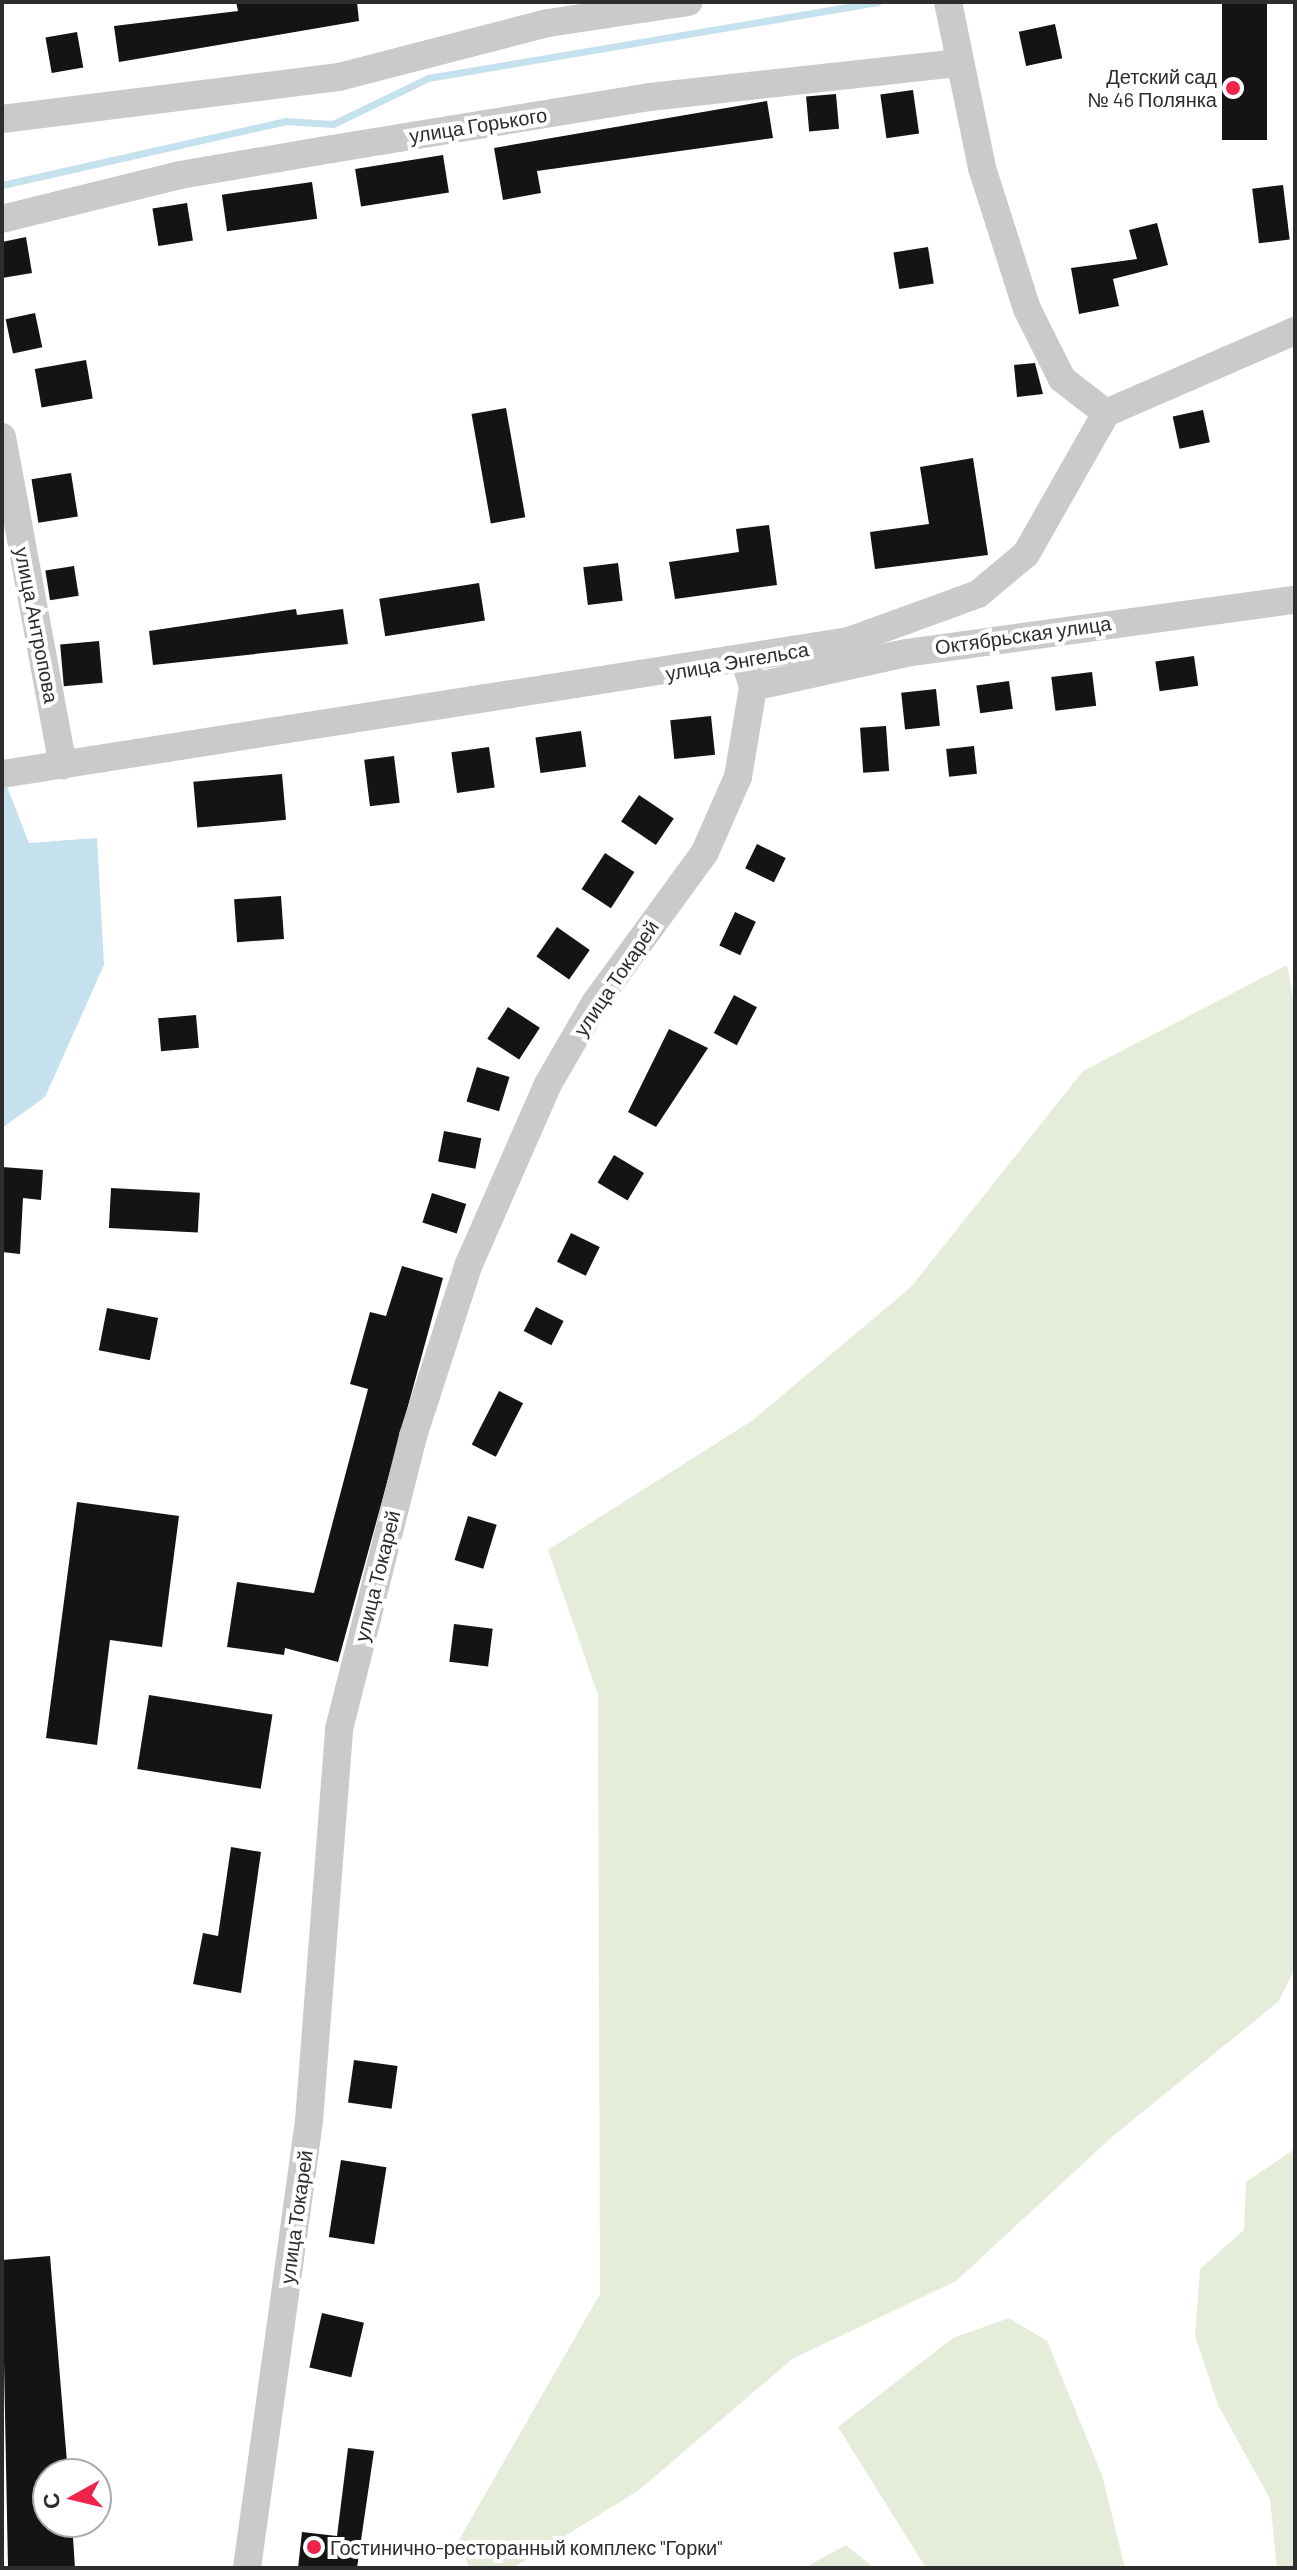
<!DOCTYPE html>
<meta charset="utf-8">
<style>
body{margin:0}
#map{position:relative;width:1297px;height:2570px;overflow:hidden;background:#fff;font-family:Barlow,sans-serif}
div>[style]{position:absolute}
[style*='--x']{left:calc(var(--x)*1px);top:calc(var(--y)*1px);width:calc(var(--w)*1px);rotate:calc(var(--a)*1deg)}
.green>*{inset:0;background:#e5ecda}
.water>*{inset:0;background:#c4e1ed}
.stream>*{height:7px;margin:-3.5px;padding:0 3.5px;transform-origin:3.5px;border-radius:3.5px;background:#c4e1ed}
.building>*{inset:0;background:#141414;transform-origin:0 0}
.minor>*{height:28px;margin:-14px;padding:0 14px;transform-origin:14px;border-radius:14px;background:#cacaca}
.dots>*{width:22px;height:22px;translate:-50% -50%;box-sizing:border-box;border:4px solid #fff;border-radius:50%}
span{translate:-50% -50%;white-space:nowrap;text-align:center;line-height:1.15;-webkit-text-stroke:8px #fff;paint-order:stroke}
.poi-label{font-size:20px;color:#2d2d2d}
.right{translate:-100% -50%;text-align:right}
.left{translate:0 -50%;text-align:left}
.street-label{font-size:20px;color:#2d2d2d}
.frame{position:absolute;inset:0;border:4px solid #2d2d2d;pointer-events:none}
.north{position:absolute;left:32px;top:2458px;width:80px;height:80px;box-sizing:border-box;background:#fff;border:2px solid #ababab;border-radius:50%;rotate:262deg;font-size:22px;font-weight:700;line-height:32px;text-align:center;color:#2d2d2d}
.north::after{content:'';display:block;margin:auto;width:28px;height:36px;background:#ed2649;clip-path:polygon(50% 0,100% 100%,50% 72%,0 100%)}
</style>
<div id="map">
<div class="green">
<i style="clip-path:polygon(1287px 965px,1295px 1008px,1295px 1968px,1279px 2001px,1113px 2136px,956px 2281px,792px 2359px,639px 2490px,513px 2568px,469px 2568px,459px 2540px,600px 2294px,598px 1695px,548px 1550px,753px 1420px,911px 1287px,1083px 1071px)"></i>
<i style="clip-path:polygon(1295px 2149px,1295px 2568px,1277px 2568px,1270px 2499px,1218px 2405px,1195px 2336px,1200px 2269px,1244px 2230px,1246px 2182px)"></i>
<i style="clip-path:polygon(1009px 2318px,1047px 2341px,1102px 2475px,1125px 2568px,926px 2568px,838px 2427px,953px 2338px)"></i>
<i style="clip-path:polygon(846px 2545px,874px 2568px,804px 2568px)"></i>
</div>
<div class="water">
<i style="clip-path:polygon(2px 774px,29px 843px,97px 838px,104px 965px,45px 1097px,2px 1128px)"></i>
</div>
<div class="stream">
<i style="--x:2;--y:185;--w:290;--a:-12.7"></i>
<i style="--x:285;--y:121;--w:48;--a:3.6"></i>
<i style="--x:333;--y:124;--w:106;--a:-25.8"></i>
<i style="--x:428;--y:78;--w:456;--a:-9.6"></i>
</div>
<div class="building">
<i style="clip-path:polygon(236px 2px,357px 2px,359px 21px,119px 62px,114px 26px,238px 11px)"></i>
<i style="left:1222px;top:2px;width:45px;height:138px"></i>
<i style="left:1055px;top:24px;width:35px;height:37px;rotate:78deg"></i>
<i style="left:77px;top:32px;width:36px;height:32px;rotate:80deg"></i>
<i style="left:913px;top:90px;width:44px;height:33px;rotate:82deg"></i>
<i style="left:836px;top:94px;width:35px;height:30px;rotate:85deg"></i>
<i style="clip-path:polygon(767px 101px,773px 138px,537px 171px,541px 193px,503px 200px,494px 148px)"></i>
<i style="left:443px;top:155px;width:38px;height:89px;rotate:81deg"></i>
<i style="left:312px;top:182px;width:37px;height:91px;rotate:82deg"></i>
<i style="left:1283px;top:185px;width:55px;height:31px;rotate:83deg"></i>
<i style="left:187px;top:203px;width:38px;height:35px;rotate:81deg"></i>
<i style="clip-path:polygon(1157px 223px,1168px 265px,1113px 279px,1119px 306px,1079px 314px,1071px 268px,1137px 259px,1129px 230px)"></i>
<i style="clip-path:polygon(26px 237px,32px 273px,2px 278px,2px 242px)"></i>
<i style="left:928px;top:247px;width:37px;height:35px;rotate:81deg"></i>
<i style="left:35px;top:313px;width:35px;height:30px;rotate:78deg"></i>
<i style="left:86px;top:360px;width:39px;height:52px;rotate:80deg"></i>
<i style="clip-path:polygon(1035px 363px,1043px 394px,1017px 397px,1014px 365px)"></i>
<i style="left:506px;top:408px;width:111px;height:35px;rotate:80deg"></i>
<i style="left:1203px;top:410px;width:33px;height:31px;rotate:78deg"></i>
<i style="clip-path:polygon(973px 458px,988px 555px,875px 569px,870px 532px,929px 524px,920px 467px)"></i>
<i style="left:71px;top:473px;width:44px;height:40px;rotate:81deg"></i>
<i style="clip-path:polygon(769px 525px,777px 585px,675px 599px,669px 562px,739px 552px,736px 529px)"></i>
<i style="left:618px;top:563px;width:38px;height:35px;rotate:83deg"></i>
<i style="left:74px;top:566px;width:30px;height:29px;rotate:81deg"></i>
<i style="left:479px;top:583px;width:38px;height:101px;rotate:81deg"></i>
<i style="clip-path:polygon(296px 609px,297px 615px,343px 609px,348px 644px,153px 665px,149px 631px)"></i>
<i style="left:99px;top:641px;width:42px;height:39px;rotate:85deg"></i>
<i style="left:1194px;top:656px;width:30px;height:39px;rotate:82deg"></i>
<i style="left:1092px;top:672px;width:34px;height:41px;rotate:83deg"></i>
<i style="left:1009px;top:681px;width:28px;height:33px;rotate:82deg"></i>
<i style="left:936px;top:689px;width:37px;height:35px;rotate:84deg"></i>
<i style="left:711px;top:716px;width:39px;height:41px;rotate:84deg"></i>
<i style="left:886px;top:726px;width:45px;height:26px;rotate:86deg"></i>
<i style="left:581px;top:731px;width:36px;height:46px;rotate:82deg"></i>
<i style="left:974px;top:746px;width:28px;height:28px;rotate:84deg"></i>
<i style="left:489px;top:747px;width:41px;height:38px;rotate:82deg"></i>
<i style="left:394px;top:756px;width:47px;height:30px;rotate:83deg"></i>
<i style="left:282px;top:774px;width:46px;height:89px;rotate:85deg"></i>
<i style="left:639px;top:795px;width:42px;height:32px;rotate:34deg"></i>
<i style="left:757px;top:844px;width:32px;height:27px;rotate:26deg"></i>
<i style="left:605px;top:853px;width:35px;height:43px;rotate:33deg"></i>
<i style="left:281px;top:896px;width:43px;height:47px;rotate:86deg"></i>
<i style="left:735px;top:912px;width:23px;height:37px;rotate:25deg"></i>
<i style="left:557px;top:927px;width:40px;height:36px;rotate:35deg"></i>
<i style="left:734px;top:995px;width:26px;height:43px;rotate:28deg"></i>
<i style="left:508px;top:1007px;width:38px;height:38px;rotate:33deg"></i>
<i style="left:196px;top:1015px;width:33px;height:38px;rotate:85deg"></i>
<i style="clip-path:polygon(669px 1029px,708px 1048px,656px 1127px,628px 1112px)"></i>
<i style="left:477px;top:1067px;width:34px;height:36px;rotate:17deg"></i>
<i style="left:444px;top:1131px;width:38px;height:31px;rotate:11deg"></i>
<i style="left:614px;top:1155px;width:35px;height:32px;rotate:31deg"></i>
<i style="clip-path:polygon(2px 1167px,43px 1170px,41px 1200px,23px 1198px,20px 1254px,2px 1252px)"></i>
<i style="left:111px;top:1188px;width:89px;height:40px;rotate:3deg"></i>
<i style="left:432px;top:1193px;width:36px;height:31px;rotate:18deg"></i>
<i style="left:571px;top:1233px;width:32px;height:32px;rotate:26deg"></i>
<i style="clip-path:polygon(402px 1266px,443px 1278px,338px 1662px,285px 1648px,284px 1655px,227px 1647px,237px 1582px,314px 1593px,368px 1389px,350px 1384px,370px 1312px,386px 1316px)"></i>
<i style="left:536px;top:1307px;width:31px;height:27px;rotate:27deg"></i>
<i style="left:107px;top:1308px;width:52px;height:43px;rotate:11deg"></i>
<i style="left:499px;top:1391px;width:27px;height:60px;rotate:27deg"></i>
<i style="clip-path:polygon(77px 1502px,179px 1516px,162px 1647px,110px 1640px,97px 1745px,46px 1738px)"></i>
<i style="left:468px;top:1516px;width:30px;height:46px;rotate:17deg"></i>
<i style="left:454px;top:1624px;width:39px;height:38px;rotate:7deg"></i>
<i style="left:149px;top:1695px;width:125px;height:75px;rotate:9deg"></i>
<i style="clip-path:polygon(231px 1847px,261px 1852px,241px 1993px,193px 1984px,203px 1933px,218px 1936px)"></i>
<i style="left:354px;top:2060px;width:44px;height:43px;rotate:8deg"></i>
<i style="left:341px;top:2160px;width:46px;height:78px;rotate:9deg"></i>
<i style="clip-path:polygon(50px 2256px,68px 2474px,48px 2474px,48px 2522px,72px 2522px,75px 2568px,8px 2568px,2px 2260px)"></i>
<i style="left:322px;top:2313px;width:43px;height:56px;rotate:13deg"></i>
<i style="clip-path:polygon(348px 2448px,374px 2451px,357px 2568px,298px 2568px,302px 2532px,337px 2536px)"></i>
</div>
<div class="minor">
<i style="--x:948;--y:2;--w:169;--a:78.4"></i>
<i style="--x:982;--y:168;--w:148;--a:72.3"></i>
<i style="--x:1027;--y:309;--w:78;--a:63.4"></i>
<i style="--x:1062;--y:379;--w:56;--a:37.7"></i>
<i style="--x:2;--y:119;--w:340;--a:-7.1"></i>
<i style="--x:339;--y:77;--w:216;--a:-14.5"></i>
<i style="--x:548;--y:23;--w:142;--a:-8.5"></i>
<i style="--x:2;--y:219;--w:183;--a:-13.9"></i>
<i style="--x:180;--y:175;--w:154;--a:-9.7"></i>
<i style="--x:332;--y:149;--w:322;--a:-9.3"></i>
<i style="--x:650;--y:97;--w:311;--a:-6.3"></i>
<i style="--x:2;--y:437;--w:334;--a:79.5"></i>
<i style="--x:753;--y:687;--w:157;--a:-12.5"></i>
<i style="--x:906;--y:653;--w:393;--a:-7.8"></i>
<i style="--x:2;--y:774;--w:857;--a:-8.92"></i>
<i style="--x:849;--y:641;--w:137;--a:-20"></i>
<i style="--x:978;--y:594;--w:62;--a:-39.8"></i>
<i style="--x:1026;--y:554;--w:162;--a:-60.4"></i>
<i style="--x:1106;--y:413;--w:206;--a:-23.5"></i>
<i style="--x:247;--y:2568;--w:451;--a:-82.1"></i>
<i style="--x:309;--y:2121;--w:393;--a:-85.6"></i>
<i style="--x:339;--y:1729;--w:302;--a:-75.8"></i>
<i style="--x:413;--y:1436;--w:181;--a:-72"></i>
<i style="--x:469;--y:1264;--w:197;--a:-66.3"></i>
<i style="--x:548;--y:1084;--w:94;--a:-59.9"></i>
<i style="--x:595;--y:1003;--w:187;--a:-53.9"></i>
<i style="--x:705;--y:852;--w:82;--a:-66.3"></i>
<i style="--x:738;--y:777;--w:91;--a:-80.5"></i>
<i style="--x:753;--y:687;--w:27;--a:-107"></i>
</div>
<div class="dots">
<i style="left:1233px;top:88px;background:#ed2649"></i>
<i style="left:314px;top:2547px;background:#ed2649"></i>
</div>
<div class="poi-label">
<span class="right" style="left:1217px;top:88px">Детский сад<br>№ 46 Полянка</span>
<span class="left" style="left:330px;top:2547px">Гостинично-ресторанный комплекс "Горки"</span>
</div>
<div class="street-label">
<span style="left:478px;top:125px;rotate:-9deg">улица Горького</span>
<span style="left:37px;top:625px;rotate:79deg">улица Антропова</span>
<span style="left:1023px;top:635px;rotate:-8deg">Октябрьская улица</span>
<span style="left:737px;top:661px;rotate:-10deg">улица Энгельса</span>
<span style="left:616px;top:978px;rotate:-56deg">улица Токарей</span>
<span style="left:377px;top:1576px;rotate:-76deg">улица Токарей</span>
<span style="left:296px;top:2217px;rotate:-82deg">улица Токарей</span>
</div>
<div class="frame"></div>
<div class="north">С</div>
</div>
